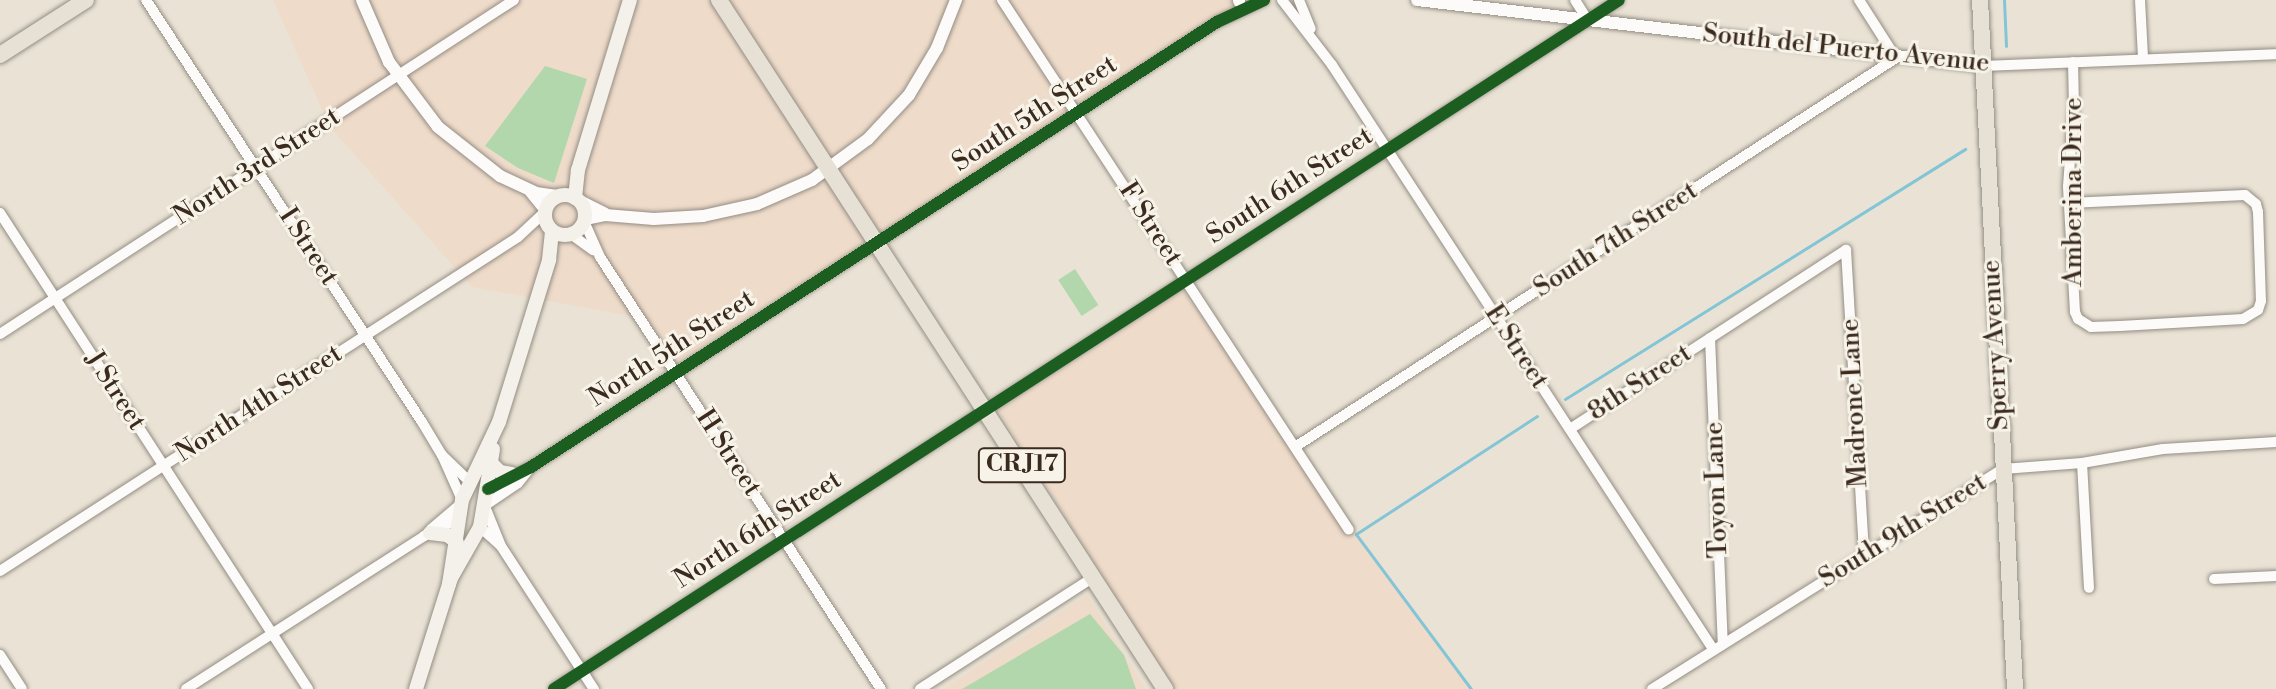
<!DOCTYPE html>
<style>
body{margin:0}
#map{position:relative;width:2276px;height:689px;overflow:hidden;background:#eae3d5;font-family:"Libre Bodoni",serif}
div>[style]{position:absolute}
[style*='--x']{left:calc(var(--x)*1px);top:calc(var(--y)*1px);width:calc(var(--w)*1px);rotate:calc(var(--a)*1deg)}
.built>*{inset:0;background:#efdbc9}
.green>*{inset:0;background:#b2d7ac;transform-origin:0 0}
.stream>*{height:3px;margin:-1.5px;padding:0 1.5px;transform-origin:1.5px;border-radius:1.5px;background:#83c5d6}
.roads{filter:drop-shadow(0 0 2px #938d84) drop-shadow(0 0 2px #938d84)}
.minor>*{height:10px;margin:-5px;padding:0 5px;transform-origin:5px;border-radius:5px;background:#fcfbf9}
.tertiary>*{height:12px;margin:-6px;padding:0 6px;transform-origin:6px;border-radius:6px;background:#fcfbf9}
.secondary>*{height:14px;margin:-7px;padding:0 7px;transform-origin:7px;border-radius:7px;background:#f4f1ea}
.secondary>.ring{margin:-7px;padding:0;box-sizing:content-box;background:none;border:14px solid #f4f1ea;border-radius:50%}
.primary>*{height:16px;margin:-8px;padding:0 8px;transform-origin:8px;border-radius:8px;background:#e7e1d5}
.cycleway>*{height:12px;margin:-6px;padding:0 6px;transform-origin:6px;border-radius:6px;background:#1b5e20}
span{translate:-50% -50%;white-space:nowrap;text-align:center;line-height:1.15;-webkit-text-stroke:6px #f7f3e8;paint-order:stroke}
.shield-label span{padding:2px 6px;background:#f7f3e8;border:2px solid;border-radius:6px;-webkit-text-stroke-width:0}
.shield-label{font-size:24px;color:#3b2a1e;font-weight:700}
.street-label{font-size:26px;color:#3b2a1e}
</style>
<div id="map">
<div class="built">
<i style="clip-path:polygon(273px 0,1247px 0,676px 363px,647px 319px,472px 287px,330px 127px)"></i>
<i style="clip-path:polygon(1183px 291px,1470px 689px,1174px 689px,998px 410px)"></i>
<i style="clip-path:polygon(1087px 595px,1146px 689px,943px 689px)"></i>
</div>
<div class="green">
<i style="clip-path:polygon(545px 66px,587px 79px,554px 183px,518px 168px,485px 146px)"></i>
<i style="left:1075px;top:269px;width:43px;height:20px;rotate:57deg"></i>
<i style="clip-path:polygon(1090px 614px,1124px 655px,1136px 689px,962px 689px)"></i>
</div>
<div class="stream">
<i style="--x:2004;--y:0;--w:46;--a:87.5"></i>
<i style="--x:1565;--y:399;--w:472;--a:-32"></i>
<i style="--x:1471;--y:689;--w:193;--a:-126.6"></i>
<i style="--x:1356;--y:534;--w:216;--a:-33.1"></i>
</div>
<div class="roads">
<div class="minor">
<i style="--x:146;--y:0;--w:504;--a:56.81"></i>
<i style="--x:422;--y:422;--w:39;--a:59"></i>
<i style="--x:442;--y:455;--w:49;--a:66"></i>
<i style="--x:1002;--y:0;--w:633;--a:56.79"></i>
<i style="--x:1282;--y:0;--w:82;--a:52.4"></i>
<i style="--x:1332;--y:65;--w:697;--a:56.88"></i>
<i style="--x:1299;--y:0;--w:31;--a:68"></i>
<i style="--x:1575;--y:0;--w:25;--a:58"></i>
<i style="--x:2140;--y:0;--w:58;--a:87"></i>
<i style="--x:1982;--y:66;--w:294;--a:-2.3"></i>
<i style="--x:2069;--y:203;--w:176;--a:-2.6"></i>
<i style="--x:2245;--y:195;--w:14;--a:39"></i>
<i style="--x:2256;--y:204;--w:8;--a:76"></i>
<i style="--x:2258;--y:212;--w:89;--a:88.1"></i>
<i style="--x:2261;--y:301;--w:9;--a:108"></i>
<i style="--x:2258;--y:310;--w:17;--a:149"></i>
<i style="--x:2243;--y:319;--w:123;--a:176.7"></i>
<i style="--x:2120;--y:326;--w:29;--a:178"></i>
<i style="--x:2091;--y:327;--w:15;--a:-148"></i>
<i style="--x:2078;--y:319;--w:8;--a:-113"></i>
<i style="--x:2075;--y:312;--w:126;--a:-93.2"></i>
<i style="--x:2068;--y:186;--w:80;--a:-85.7"></i>
<i style="--x:2074;--y:106;--w:44;--a:-91.3"></i>
<i style="--x:0;--y:213;--w:567;--a:57.09"></i>
<i style="--x:584;--y:221;--w:39;--a:66"></i>
<i style="--x:600;--y:257;--w:515;--a:56.96"></i>
<i style="--x:572;--y:235;--w:26;--a:36"></i>
<i style="--x:0;--y:334;--w:613;--a:-33.02"></i>
<i style="--x:1710;--y:338;--w:304;--a:87.6"></i>
<i style="--x:1570;--y:429;--w:329;--a:-33"></i>
<i style="--x:1846;--y:250;--w:307;--a:86.6"></i>
<i style="--x:1295;--y:447;--w:716;--a:-32.91"></i>
<i style="--x:1896;--y:58;--w:69;--a:-122.5"></i>
<i style="--x:442;--y:455;--w:39;--a:44"></i>
<i style="--x:2082;--y:463;--w:125;--a:86.8"></i>
<i style="--x:488;--y:489;--w:48;--a:-27.1"></i>
<i style="--x:531;--y:467;--w:818;--a:-32.97"></i>
<i style="--x:1217;--y:22;--w:52;--a:-25.1"></i>
<i style="--x:487;--y:504;--w:37;--a:-34"></i>
<i style="--x:518;--y:483;--w:21;--a:-51"></i>
<i style="--x:486;--y:509;--w:38;--a:68"></i>
<i style="--x:480;--y:527;--w:28;--a:42"></i>
<i style="--x:501;--y:546;--w:171;--a:57"></i>
<i style="--x:431;--y:529;--w:39;--a:-40"></i>
<i style="--x:0;--y:571;--w:616;--a:-32.81"></i>
<i style="--x:518;--y:237;--w:37;--a:-43"></i>
<i style="--x:2214;--y:579;--w:62;--a:-2.8"></i>
<i style="--x:0;--y:655;--w:40;--a:57.1"></i>
<i style="--x:186;--y:689;--w:283;--a:-32.7"></i>
<i style="--x:424;--y:536;--w:39;--a:-27"></i>
<i style="--x:554;--y:689;--w:1268;--a:-32.9"></i>
<i style="--x:920;--y:689;--w:207;--a:-32.8"></i>
<i style="--x:1652;--y:689;--w:414;--a:-32.1"></i>
<i style="--x:2003;--y:469;--w:79;--a:-4.3"></i>
<i style="--x:2082;--y:463;--w:82;--a:-9.8"></i>
<i style="--x:2163;--y:449;--w:113;--a:-3.5"></i>
</div>
<div class="tertiary">
<i style="--x:362;--y:0;--w:68;--a:66.5"></i>
<i style="--x:389;--y:62;--w:81;--a:53"></i>
<i style="--x:438;--y:127;--w:79;--a:38.3"></i>
<i style="--x:500;--y:176;--w:40;--a:25"></i>
<i style="--x:536;--y:193;--w:21;--a:8"></i>
<i style="--x:1239;--y:0;--w:1;--a:90"></i>
<i style="--x:1417;--y:0;--w:569;--a:6.66"></i>
<i style="--x:531;--y:192;--w:22;--a:51"></i>
<i style="--x:580;--y:201;--w:28;--a:27"></i>
<i style="--x:585;--y:219;--w:20;--a:-11"></i>
<i style="--x:605;--y:215;--w:49;--a:4.7"></i>
<i style="--x:654;--y:219;--w:49;--a:-3.5"></i>
<i style="--x:703;--y:216;--w:55;--a:-12.5"></i>
<i style="--x:757;--y:204;--w:60;--a:-23.6"></i>
<i style="--x:812;--y:180;--w:69;--a:-36.2"></i>
<i style="--x:868;--y:139;--w:60;--a:-47"></i>
<i style="--x:909;--y:95;--w:55;--a:-59.2"></i>
<i style="--x:937;--y:48;--w:52;--a:-68.4"></i>
</div>
<div class="secondary">
<i class="ring" style="left:545px;top:195px;width:26px;height:26px"></i>
<i style="--x:575;--y:198;--w:28;--a:-84"></i>
<i style="--x:578;--y:170;--w:178;--a:-73"></i>
<i style="--x:491;--y:463;--w:13;--a:45"></i>
<i style="--x:500;--y:472;--w:12;--a:9"></i>
<i style="--x:430;--y:533;--w:17;--a:7"></i>
<i style="--x:447;--y:535;--w:12;--a:35"></i>
<i style="--x:449;--y:584;--w:85;--a:-81.2"></i>
<i style="--x:462;--y:500;--w:86;--a:-64.6"></i>
<i style="--x:499;--y:422;--w:170;--a:-72.8"></i>
<i style="--x:549;--y:260;--w:29;--a:-84"></i>
<i style="--x:416;--y:689;--w:116;--a:-72.5"></i>
<i style="--x:451;--y:578;--w:59;--a:-60.4"></i>
<i style="--x:480;--y:527;--w:79;--a:-80.5"></i>
</div>
<div class="primary">
<i style="--x:719;--y:0;--w:821;--a:57.08"></i>
<i style="--x:1980;--y:0;--w:690;--a:87.09"></i>
<i style="--x:0;--y:55;--w:102;--a:-32.6"></i>
</div>
</div>
<div class="cycleway">
<i style="--x:488;--y:489;--w:48;--a:-27.1"></i>
<i style="--x:531;--y:467;--w:818;--a:-32.97"></i>
<i style="--x:1217;--y:22;--w:52;--a:-25.1"></i>
<i style="--x:554;--y:689;--w:1268;--a:-32.9"></i>
</div>
<div class="shield-label">
<span style="left:1022px;top:465px">CR J17</span>
</div>
<div class="street-label">
<span style="left:1846px;top:49px;rotate:6deg">South del Puerto Avenue</span>
<span style="left:1035px;top:114px;rotate:-33deg">South 5th Street</span>
<span style="left:257px;top:167px;rotate:-33deg">North 3rd Street</span>
<span style="left:1290px;top:186px;rotate:-33deg">South 6th Street</span>
<span style="left:2074px;top:192px;rotate:-90deg">Amberina Drive</span>
<span style="left:1150px;top:224px;rotate:57deg">F Street</span>
<span style="left:1616px;top:240px;rotate:-33deg">South 7th Street</span>
<span style="left:308px;top:247px;rotate:57deg">I Street</span>
<span style="left:1996px;top:345px;rotate:-93deg">Sperry Avenue</span>
<span style="left:1516px;top:347px;rotate:57deg">E Street</span>
<span style="left:672px;top:349px;rotate:-33deg">North 5th Street</span>
<span style="left:1640px;top:383px;rotate:-33deg">8th Street</span>
<span style="left:115px;top:391px;rotate:57deg">J Street</span>
<span style="left:1855px;top:403px;rotate:-93deg">Madrone Lane</span>
<span style="left:259px;top:404px;rotate:-33deg">North 4th Street</span>
<span style="left:728px;top:453px;rotate:57deg">H Street</span>
<span style="left:1717px;top:490px;rotate:-92deg">Toyon Lane</span>
<span style="left:758px;top:530px;rotate:-33deg">North 6th Street</span>
<span style="left:1903px;top:531px;rotate:-32deg">South 9th Street</span>
</div>
</div>
